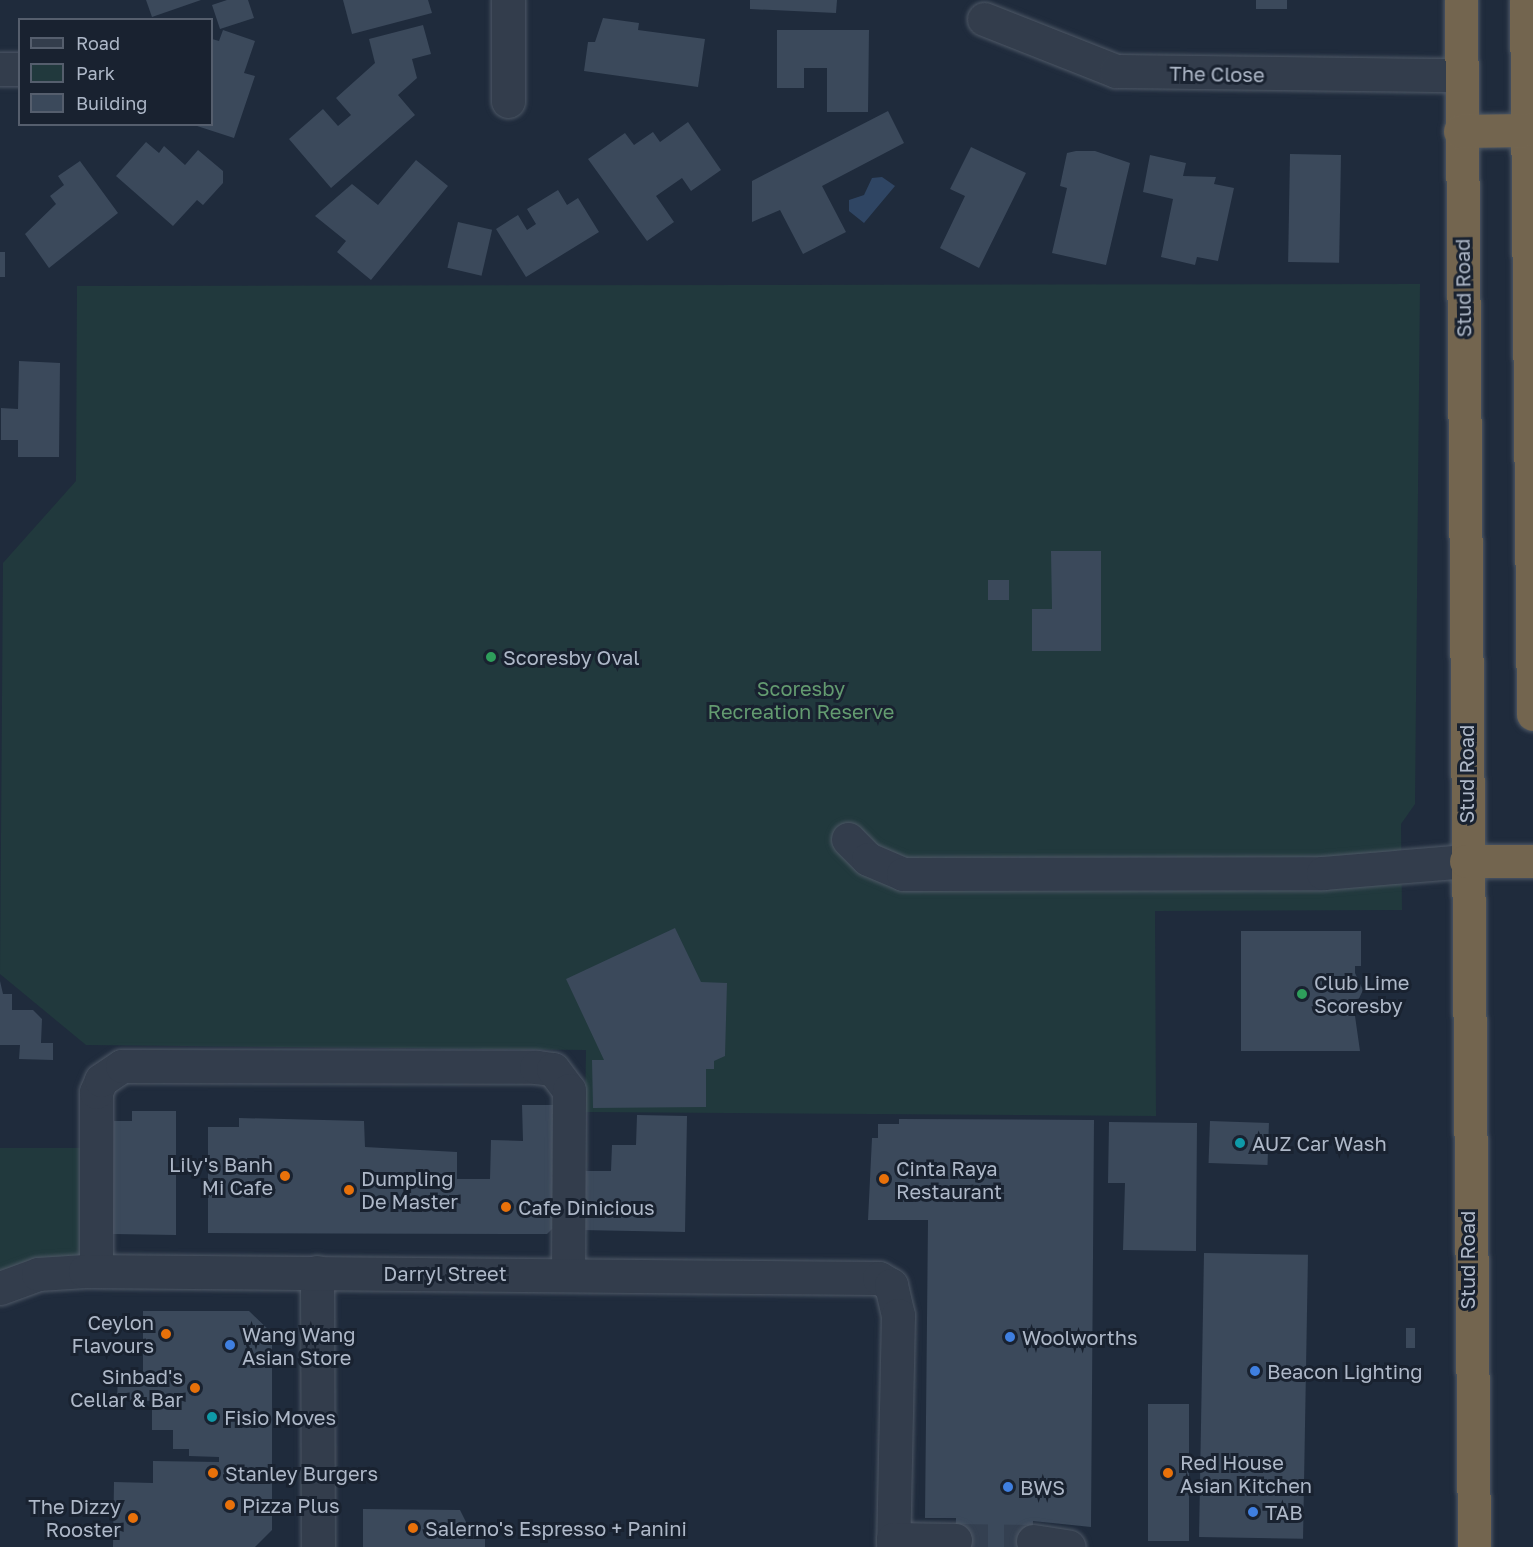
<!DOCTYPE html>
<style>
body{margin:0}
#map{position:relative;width:1533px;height:1547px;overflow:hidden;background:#1f2b3c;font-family:"Golos Text",sans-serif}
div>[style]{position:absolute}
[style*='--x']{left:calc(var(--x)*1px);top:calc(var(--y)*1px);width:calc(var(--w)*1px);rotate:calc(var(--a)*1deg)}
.green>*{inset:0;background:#21393d;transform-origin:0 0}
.water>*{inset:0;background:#2f4563}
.building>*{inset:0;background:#3b495b;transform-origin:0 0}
.minor-tunnel>*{height:33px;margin-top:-16.5px;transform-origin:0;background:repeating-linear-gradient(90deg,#344051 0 33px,transparent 0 49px)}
.roads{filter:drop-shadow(0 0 2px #4e5866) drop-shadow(0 0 2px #4e5866)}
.minor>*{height:33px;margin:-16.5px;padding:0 16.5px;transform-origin:16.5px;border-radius:16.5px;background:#333d4c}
.highway>*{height:33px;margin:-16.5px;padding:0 16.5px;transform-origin:16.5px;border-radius:16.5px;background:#73654f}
.dots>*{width:16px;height:16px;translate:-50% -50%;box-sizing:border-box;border:3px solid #192230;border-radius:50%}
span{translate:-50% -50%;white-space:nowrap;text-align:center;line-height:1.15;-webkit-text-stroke:6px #192230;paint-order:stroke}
.street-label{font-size:20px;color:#aeb8c8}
.poi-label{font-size:20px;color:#aeb8c8}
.left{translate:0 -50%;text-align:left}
.right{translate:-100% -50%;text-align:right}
.park-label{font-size:20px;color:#639b70}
.legend{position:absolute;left:18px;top:18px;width:195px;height:108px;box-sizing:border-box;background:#192230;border:2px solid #555e6d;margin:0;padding:8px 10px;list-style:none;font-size:18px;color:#aeb8c8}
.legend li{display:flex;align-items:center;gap:12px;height:30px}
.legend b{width:30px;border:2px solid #555e6d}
</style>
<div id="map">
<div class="green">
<i style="clip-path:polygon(1420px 284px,1415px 804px,1401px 824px,1402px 910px,1155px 911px,1156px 1116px,585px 1112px,586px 1050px,86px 1045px,0 974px,3px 563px,76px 481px,77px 286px)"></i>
<i style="left:0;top:1148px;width:84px;height:140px"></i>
</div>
<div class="water">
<i style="clip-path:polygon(882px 177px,895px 186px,864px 223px,849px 211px,849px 200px,864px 195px,872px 178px)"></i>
</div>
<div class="building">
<i style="clip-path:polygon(146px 0,201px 0,152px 17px)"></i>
<i style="clip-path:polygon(227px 0,248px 0,254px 18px,220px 29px,212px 5px)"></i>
<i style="clip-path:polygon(343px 0,428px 0,432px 13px,352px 34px)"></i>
<i style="clip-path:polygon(750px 0,837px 0,836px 13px,750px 9px)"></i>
<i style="left:1256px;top:0;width:31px;height:9px"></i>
<i style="clip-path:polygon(603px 18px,639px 23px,638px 30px,705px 39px,698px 87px,584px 71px,588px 42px,595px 42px)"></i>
<i style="clip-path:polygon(423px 25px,431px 54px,412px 59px,417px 78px,398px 95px,415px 115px,331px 188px,289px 139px,323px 109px,338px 126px,351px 115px,336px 98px,375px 63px,369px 39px)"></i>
<i style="clip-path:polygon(223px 30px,255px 41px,244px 73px,255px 76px,234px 138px,194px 125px,212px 124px,212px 39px,219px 41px)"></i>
<i style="clip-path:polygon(777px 30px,869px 30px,868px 112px,827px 112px,827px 68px,804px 68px,804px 88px,777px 88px)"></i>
<i style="clip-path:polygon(888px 111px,904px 143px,822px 186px,846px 232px,803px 254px,780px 210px,752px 222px,752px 181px)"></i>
<i style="clip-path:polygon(688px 122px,721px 170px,691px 191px,682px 178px,656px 196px,674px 222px,647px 241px,588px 159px,625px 133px,634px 145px,653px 132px,660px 142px)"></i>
<i style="clip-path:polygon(146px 142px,159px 153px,164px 146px,185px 165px,198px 150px,223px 171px,223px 183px,203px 205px,197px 200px,173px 226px,116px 176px)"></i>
<i style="clip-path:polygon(971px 147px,1026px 173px,979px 268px,940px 248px,965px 196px,950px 189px)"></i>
<i style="clip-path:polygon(1076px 151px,1095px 151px,1130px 163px,1106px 265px,1052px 253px,1067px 188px,1060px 186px,1067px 153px)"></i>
<i style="left:1290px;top:154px;width:51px;height:108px;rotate:1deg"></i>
<i style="clip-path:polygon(1150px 155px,1186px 163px,1183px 176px,1216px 177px,1214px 184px,1234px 188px,1218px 261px,1197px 257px,1195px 265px,1161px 257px,1173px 199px,1143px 192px)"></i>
<i style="clip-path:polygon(416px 160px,448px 186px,371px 280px,337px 252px,346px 241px,315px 216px,352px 184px,378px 205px)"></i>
<i style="clip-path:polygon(80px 161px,118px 213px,49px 268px,25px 234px,56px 204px,50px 196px,64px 185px,58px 176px)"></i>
<i style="clip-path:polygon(558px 190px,567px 205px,578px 198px,599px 232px,526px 277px,496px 229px,518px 215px,527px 230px,536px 224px,527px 209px)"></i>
<i style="left:458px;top:222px;width:35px;height:47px;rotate:13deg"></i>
<i style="left:0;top:252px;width:5px;height:25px"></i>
<i style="clip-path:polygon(19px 361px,60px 363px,59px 457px,18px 457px,18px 440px,1px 440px,1px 408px,18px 409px)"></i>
<i style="clip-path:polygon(1051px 551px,1101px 551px,1101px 651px,1032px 651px,1032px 609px,1052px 609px)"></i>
<i style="left:988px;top:580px;width:21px;height:20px"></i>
<i style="clip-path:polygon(675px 928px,701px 982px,727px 983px,725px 1056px,714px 1061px,714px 1069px,706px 1069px,706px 1107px,593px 1108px,592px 1060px,604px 1060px,566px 979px)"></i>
<i style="clip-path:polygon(1241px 931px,1361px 931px,1361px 966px,1355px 966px,1355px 973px,1363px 990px,1354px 1009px,1360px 1051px,1241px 1051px)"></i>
<i style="clip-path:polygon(0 981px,3px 994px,12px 994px,12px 1010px,33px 1010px,42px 1019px,41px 1043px,53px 1043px,53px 1060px,19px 1059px,20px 1045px,0 1045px)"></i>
<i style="clip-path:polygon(522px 1105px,553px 1105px,553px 1228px,547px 1234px,208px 1233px,208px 1127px,239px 1127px,239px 1118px,364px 1121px,365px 1147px,457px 1152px,457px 1179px,490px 1179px,491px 1140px,523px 1141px)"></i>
<i style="clip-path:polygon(132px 1111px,176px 1111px,176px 1235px,113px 1234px,114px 1121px,132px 1121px)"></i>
<i style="clip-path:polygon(637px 1115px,687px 1116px,685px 1232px,581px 1230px,582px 1171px,611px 1171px,612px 1145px,636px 1145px)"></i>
<i style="clip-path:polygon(899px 1119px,1094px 1120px,1091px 1527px,1033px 1521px,1032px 1547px,955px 1547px,956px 1518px,925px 1518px,928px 1220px,868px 1220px,872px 1138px,878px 1138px,878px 1124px,899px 1124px)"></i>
<i style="left:1210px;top:1121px;width:59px;height:42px;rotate:2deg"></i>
<i style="clip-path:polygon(1109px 1122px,1197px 1123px,1196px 1251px,1123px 1250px,1125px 1183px,1108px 1183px)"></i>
<i style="left:1204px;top:1253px;width:104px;height:284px;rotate:1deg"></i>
<i style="clip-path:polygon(143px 1311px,249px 1311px,272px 1333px,272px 1530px,255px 1547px,113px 1547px,114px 1482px,153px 1483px,153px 1461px,219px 1462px,219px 1457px,189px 1456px,189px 1449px,173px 1449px,173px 1430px,152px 1430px,152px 1401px,117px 1400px,118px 1375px,143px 1375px)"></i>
<i style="left:1406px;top:1328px;width:9px;height:20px"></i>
<i style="left:1148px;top:1404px;width:41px;height:137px"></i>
<i style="clip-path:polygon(363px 1509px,460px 1510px,468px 1526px,485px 1532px,485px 1547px,363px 1547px)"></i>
</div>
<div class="minor-tunnel">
<i style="--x:955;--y:1540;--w:78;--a:0.7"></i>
</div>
<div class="roads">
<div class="minor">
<i style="--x:508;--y:0;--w:101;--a:90"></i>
<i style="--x:984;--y:19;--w:142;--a:21.5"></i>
<i style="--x:1116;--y:71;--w:343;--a:0.7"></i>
<i style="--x:0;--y:69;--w:20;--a:0"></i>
<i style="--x:848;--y:839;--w:28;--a:45"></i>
<i style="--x:868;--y:859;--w:38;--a:23"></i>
<i style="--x:903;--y:874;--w:420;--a:-0.1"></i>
<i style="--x:1323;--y:873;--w:144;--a:-4.8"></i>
<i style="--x:96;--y:1271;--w:179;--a:-90"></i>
<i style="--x:96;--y:1092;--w:13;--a:-67"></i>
<i style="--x:101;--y:1080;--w:25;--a:-34"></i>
<i style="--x:122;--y:1066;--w:414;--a:0.1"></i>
<i style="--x:536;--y:1067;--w:17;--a:7"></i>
<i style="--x:553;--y:1069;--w:26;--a:53"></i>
<i style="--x:569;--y:1090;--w:184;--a:90.3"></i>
<i style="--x:317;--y:1272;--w:275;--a:89.8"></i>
<i style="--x:0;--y:1288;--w:40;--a:-20.2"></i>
<i style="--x:38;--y:1274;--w:47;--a:-3.7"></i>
<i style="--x:85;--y:1271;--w:794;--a:0.51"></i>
<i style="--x:879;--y:1278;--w:14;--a:30"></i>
<i style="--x:891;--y:1285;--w:31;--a:77"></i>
<i style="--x:898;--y:1315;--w:232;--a:91.2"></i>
<i style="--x:893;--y:1539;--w:62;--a:0.9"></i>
<i style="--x:1033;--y:1541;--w:36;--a:9"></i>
</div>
<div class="highway">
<i style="--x:1461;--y:0;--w:1547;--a:89.52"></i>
<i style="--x:1526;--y:0;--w:714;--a:89.44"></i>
<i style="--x:1460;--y:131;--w:66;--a:-0.9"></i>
<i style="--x:1466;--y:861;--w:67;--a:0"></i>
</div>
</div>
<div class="dots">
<i style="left:491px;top:657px;background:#2e9e5b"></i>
<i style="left:1302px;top:994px;background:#2e9e5b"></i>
<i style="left:1240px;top:1143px;background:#0f9aa8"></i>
<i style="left:285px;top:1176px;background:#e8710a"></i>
<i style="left:884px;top:1179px;background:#e8710a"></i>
<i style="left:349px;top:1190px;background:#e8710a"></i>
<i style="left:506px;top:1207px;background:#e8710a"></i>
<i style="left:166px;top:1334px;background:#e8710a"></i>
<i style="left:1010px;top:1337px;background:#3f7fe0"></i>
<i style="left:230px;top:1345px;background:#3f7fe0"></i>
<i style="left:1255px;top:1371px;background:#3f7fe0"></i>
<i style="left:195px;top:1388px;background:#e8710a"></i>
<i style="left:212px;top:1417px;background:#0f9aa8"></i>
<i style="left:213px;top:1473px;background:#e8710a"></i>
<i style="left:1168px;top:1473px;background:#e8710a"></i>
<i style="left:1008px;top:1487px;background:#3f7fe0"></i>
<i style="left:230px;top:1505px;background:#e8710a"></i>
<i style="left:1253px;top:1512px;background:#3f7fe0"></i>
<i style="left:133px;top:1518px;background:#e8710a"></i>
<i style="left:413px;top:1528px;background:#e8710a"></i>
</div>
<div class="street-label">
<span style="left:1217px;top:74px;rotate:1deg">The Close</span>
<span style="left:1463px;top:288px;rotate:-91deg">Stud Road</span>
<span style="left:1466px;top:774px;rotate:-90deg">Stud Road</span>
<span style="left:1467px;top:1260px;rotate:-90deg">Stud Road</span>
<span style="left:445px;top:1273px">Darryl Street</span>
</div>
<div class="poi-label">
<span class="left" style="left:503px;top:657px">Scoresby Oval</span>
<span class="left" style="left:1314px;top:994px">Club Lime<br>Scoresby</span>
<span class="left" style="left:1252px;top:1143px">AUZ Car Wash</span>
<span class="right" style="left:273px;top:1176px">Lily's Banh<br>Mi Cafe</span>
<span class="left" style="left:896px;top:1180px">Cinta Raya<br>Restaurant</span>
<span class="left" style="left:361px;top:1190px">Dumpling<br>De Master</span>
<span class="left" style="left:518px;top:1207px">Cafe Dinicious</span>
<span class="right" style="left:154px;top:1334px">Ceylon<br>Flavours</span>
<span class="left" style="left:242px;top:1346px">Wang Wang<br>Asian Store</span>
<span class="left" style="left:1022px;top:1337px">Woolworths</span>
<span class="left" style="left:1267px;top:1371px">Beacon Lighting</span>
<span class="right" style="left:183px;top:1388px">Sinbad's<br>Cellar &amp; Bar</span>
<span class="left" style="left:224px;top:1417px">Fisio Moves</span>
<span class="left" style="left:1180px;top:1474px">Red House<br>Asian Kitchen</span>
<span class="left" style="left:225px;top:1473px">Stanley Burgers</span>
<span class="left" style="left:1020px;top:1487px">BWS</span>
<span class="left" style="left:242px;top:1505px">Pizza Plus</span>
<span class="right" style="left:121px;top:1518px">The Dizzy<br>Rooster</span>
<span class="left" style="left:1265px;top:1512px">TAB</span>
<span class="left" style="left:425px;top:1528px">Salerno's Espresso + Panini</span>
</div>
<div class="park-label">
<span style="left:801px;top:700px">Scoresby<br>Recreation Reserve</span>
</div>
<ul class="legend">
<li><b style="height:8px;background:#333d4c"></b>Road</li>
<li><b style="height:16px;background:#21393d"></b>Park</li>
<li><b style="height:16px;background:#3b495b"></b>Building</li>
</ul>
</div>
